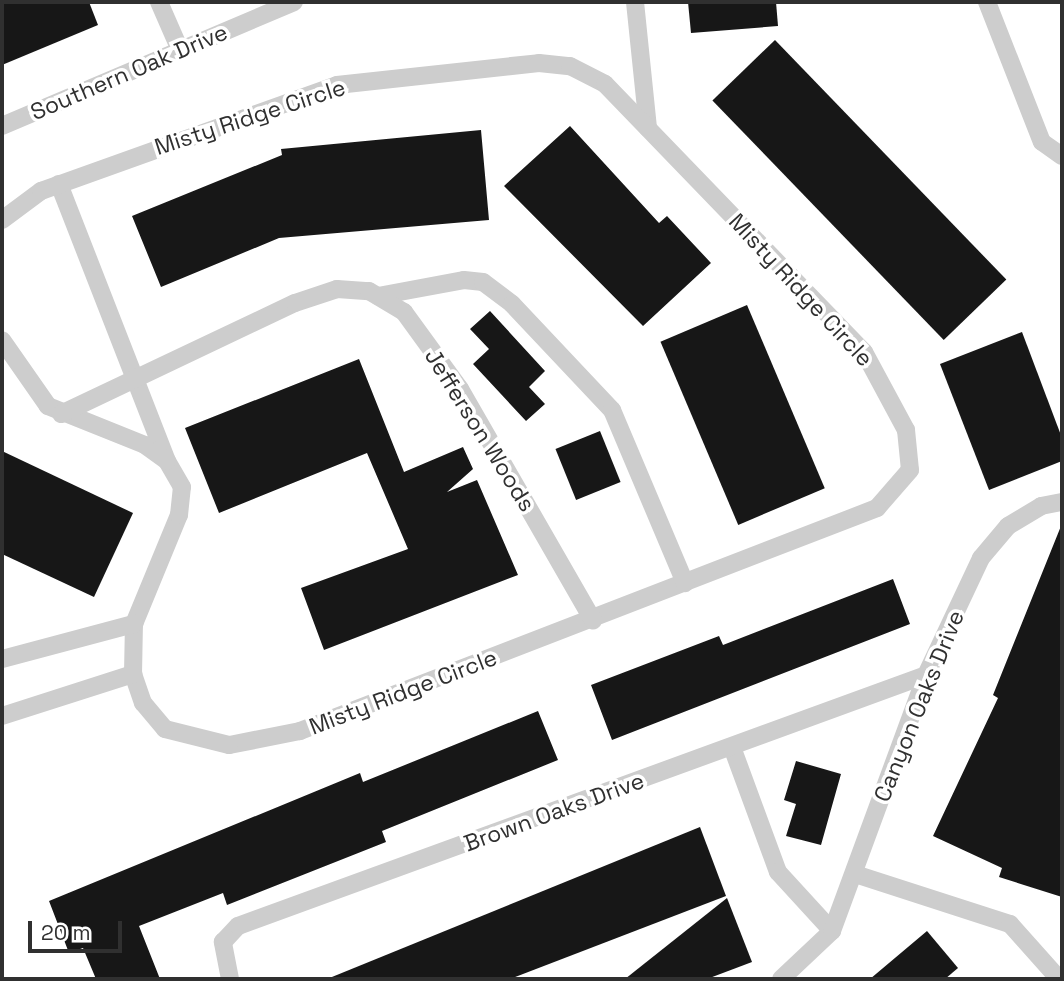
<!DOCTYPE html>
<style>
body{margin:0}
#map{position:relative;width:1064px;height:981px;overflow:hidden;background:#fff;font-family:"Space Grotesk",sans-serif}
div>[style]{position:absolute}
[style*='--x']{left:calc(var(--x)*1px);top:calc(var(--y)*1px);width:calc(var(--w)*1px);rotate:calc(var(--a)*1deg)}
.building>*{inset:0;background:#171717;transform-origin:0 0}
.lane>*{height:18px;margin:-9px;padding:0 9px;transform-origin:9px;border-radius:9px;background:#cdcdcd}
span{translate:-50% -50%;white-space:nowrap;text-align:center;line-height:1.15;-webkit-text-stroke:7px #fff;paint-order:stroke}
.street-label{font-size:23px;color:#303030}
.frame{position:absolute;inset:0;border:4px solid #303030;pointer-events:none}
.scale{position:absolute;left:28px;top:921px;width:94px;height:32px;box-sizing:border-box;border:4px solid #303030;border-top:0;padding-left:9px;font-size:21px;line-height:24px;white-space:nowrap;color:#303030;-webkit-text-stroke:5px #fff;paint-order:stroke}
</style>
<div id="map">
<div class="building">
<i style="clip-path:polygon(2px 2px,89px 2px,98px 25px,2px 65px)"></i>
<i style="clip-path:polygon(688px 2px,776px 2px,778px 26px,691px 33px)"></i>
<i style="left:775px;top:40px;width:333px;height:87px;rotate:46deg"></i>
<i style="clip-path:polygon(570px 126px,659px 223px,667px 216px,711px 263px,643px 326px,504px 186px)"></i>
<i style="clip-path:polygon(481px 130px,489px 220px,279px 238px,161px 287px,132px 216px,282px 155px,281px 149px)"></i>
<i style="left:747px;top:305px;width:199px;height:94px;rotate:67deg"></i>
<i style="clip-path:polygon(490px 311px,545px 371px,529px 387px,545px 404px,526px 421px,473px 364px,489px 349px,470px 329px)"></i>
<i style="clip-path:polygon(1022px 332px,1062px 438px,1062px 461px,989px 490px,940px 364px)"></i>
<i style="clip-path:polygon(359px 359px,404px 472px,463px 447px,473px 469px,447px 492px,477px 480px,518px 575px,324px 650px,301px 588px,408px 549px,367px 453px,219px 513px,185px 428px)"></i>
<i style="left:600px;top:431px;width:55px;height:48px;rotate:68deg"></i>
<i style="clip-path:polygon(2px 451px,133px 513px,94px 597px,2px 554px)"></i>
<i style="clip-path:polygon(1061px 526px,1062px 527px,1062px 897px,999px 877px,1002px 868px,933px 836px,998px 698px,993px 695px)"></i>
<i style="clip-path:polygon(893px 579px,910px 624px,612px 740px,591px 685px,719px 636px,723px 645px)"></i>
<i style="clip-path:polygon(538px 711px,558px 760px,382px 831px,386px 842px,227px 905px,223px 893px,139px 926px,160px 979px,96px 979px,83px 948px,69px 953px,49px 901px,360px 773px,363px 782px)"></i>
<i style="clip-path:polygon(796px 761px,841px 774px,821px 845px,786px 836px,796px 804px,784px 800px)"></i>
<i style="clip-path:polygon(700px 827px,726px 896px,510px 979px,327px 979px)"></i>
<i style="clip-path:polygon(727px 898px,752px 962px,707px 979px,625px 979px)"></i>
<i style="clip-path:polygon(927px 931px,958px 968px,945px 979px,870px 979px)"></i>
</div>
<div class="lane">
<i style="--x:159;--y:2;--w:52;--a:66.4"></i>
<i style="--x:635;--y:2;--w:127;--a:84.1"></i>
<i style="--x:987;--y:2;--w:150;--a:68.6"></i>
<i style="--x:1042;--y:142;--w:24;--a:35"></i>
<i style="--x:2;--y:126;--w:317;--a:-23"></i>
<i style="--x:59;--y:184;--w:297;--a:68.7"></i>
<i style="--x:2;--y:220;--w:49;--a:-36.6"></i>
<i style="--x:41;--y:191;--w:314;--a:-19.7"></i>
<i style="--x:337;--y:85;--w:203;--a:-6.2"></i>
<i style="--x:539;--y:63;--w:31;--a:6"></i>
<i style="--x:570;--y:66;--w:39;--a:27"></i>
<i style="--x:605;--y:84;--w:373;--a:46"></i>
<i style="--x:864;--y:352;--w:89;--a:61.7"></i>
<i style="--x:906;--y:430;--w:40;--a:84.3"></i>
<i style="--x:910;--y:470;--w:50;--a:131"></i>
<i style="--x:877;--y:508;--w:619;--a:158.87"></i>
<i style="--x:300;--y:731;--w:72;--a:168.8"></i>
<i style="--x:229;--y:745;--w:66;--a:-166"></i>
<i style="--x:165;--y:729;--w:34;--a:-130"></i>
<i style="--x:143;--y:703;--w:31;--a:-109"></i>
<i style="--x:133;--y:674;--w:50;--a:-88.9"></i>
<i style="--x:134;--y:624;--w:118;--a:-67.6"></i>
<i style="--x:179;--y:515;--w:28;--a:-84"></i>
<i style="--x:182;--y:487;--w:30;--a:-120"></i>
<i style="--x:167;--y:461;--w:27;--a:-144"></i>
<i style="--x:145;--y:445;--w:105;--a:-158.1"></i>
<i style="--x:48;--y:406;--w:80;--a:-124.9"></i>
<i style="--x:378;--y:296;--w:87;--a:-10.5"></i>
<i style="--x:464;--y:280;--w:19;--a:6"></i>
<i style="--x:483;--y:282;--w:36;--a:37"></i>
<i style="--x:512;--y:304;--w:146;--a:46.7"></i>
<i style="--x:612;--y:410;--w:188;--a:67.1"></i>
<i style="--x:61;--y:414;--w:259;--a:-25.4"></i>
<i style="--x:295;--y:303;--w:44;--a:-18.4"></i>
<i style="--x:337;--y:289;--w:32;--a:4"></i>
<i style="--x:369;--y:291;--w:41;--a:31"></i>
<i style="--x:404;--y:312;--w:95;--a:54"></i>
<i style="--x:460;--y:389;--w:267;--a:60.1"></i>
<i style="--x:2;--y:659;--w:137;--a:-14.9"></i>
<i style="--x:2;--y:716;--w:138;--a:-17.8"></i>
<i style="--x:732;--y:747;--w:133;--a:69.8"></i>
<i style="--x:778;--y:872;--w:80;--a:47.5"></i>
<i style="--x:855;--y:874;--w:163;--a:17.9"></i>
<i style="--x:1010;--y:924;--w:74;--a:48.3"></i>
<i style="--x:230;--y:979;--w:38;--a:-101"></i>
<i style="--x:223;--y:942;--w:22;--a:-47"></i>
<i style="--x:238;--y:926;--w:732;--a:-20.04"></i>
<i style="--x:781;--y:979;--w:70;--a:-43.3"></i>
<i style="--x:832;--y:931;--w:273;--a:-69.8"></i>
<i style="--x:926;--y:675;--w:129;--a:-64.8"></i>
<i style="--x:981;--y:558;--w:42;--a:-49.8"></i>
<i style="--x:1008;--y:526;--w:39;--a:-31"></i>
<i style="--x:1041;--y:506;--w:21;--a:-11"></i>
</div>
<div class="street-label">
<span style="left:129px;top:72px;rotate:-23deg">Southern Oak Drive</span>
<span style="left:250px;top:117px;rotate:-18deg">Misty Ridge Circle</span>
<span style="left:801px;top:290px;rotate:47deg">Misty Ridge Circle</span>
<span style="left:480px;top:430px;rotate:58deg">Jefferson Woods</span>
<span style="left:403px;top:692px;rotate:-21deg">Misty Ridge Circle</span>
<span style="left:919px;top:706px;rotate:-68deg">Canyon Oaks Drive</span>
<span style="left:554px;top:812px;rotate:-20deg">Brown Oaks Drive</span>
</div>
<div class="frame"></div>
<div class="scale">20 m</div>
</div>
